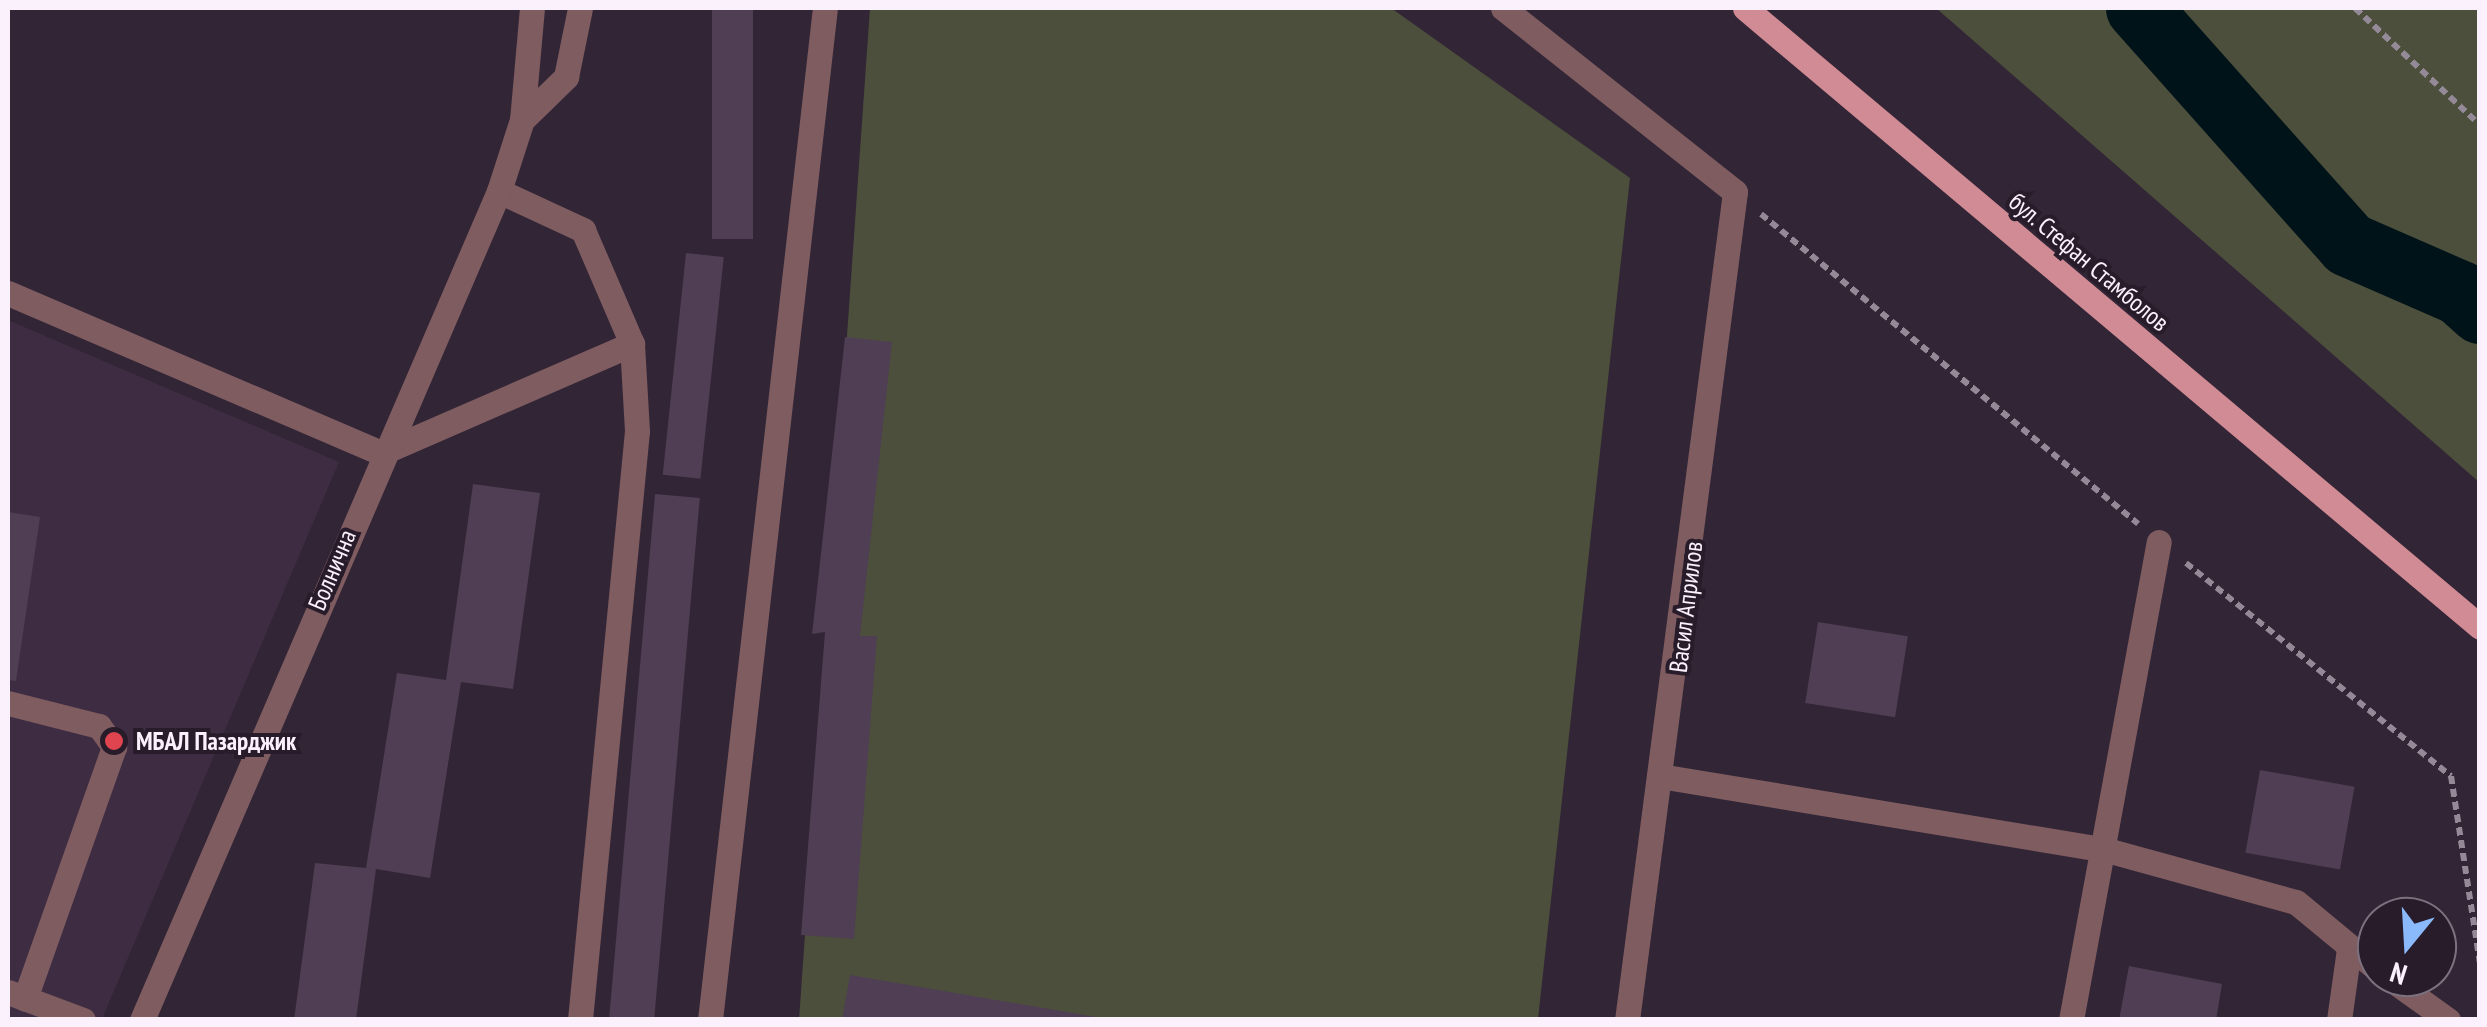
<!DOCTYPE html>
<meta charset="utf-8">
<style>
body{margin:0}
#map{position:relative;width:2487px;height:1027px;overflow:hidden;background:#322535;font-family:"PT Sans Narrow",sans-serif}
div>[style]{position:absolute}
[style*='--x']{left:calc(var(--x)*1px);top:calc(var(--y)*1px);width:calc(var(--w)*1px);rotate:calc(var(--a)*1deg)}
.built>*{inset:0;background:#3e2d42}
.green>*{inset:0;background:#4c4f3c}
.river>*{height:65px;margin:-32.5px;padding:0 32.5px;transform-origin:32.5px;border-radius:32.5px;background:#001319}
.building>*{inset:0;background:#4f3e54;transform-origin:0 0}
.path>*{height:6px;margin-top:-3px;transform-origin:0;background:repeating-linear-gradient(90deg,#948997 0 8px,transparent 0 13px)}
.minor>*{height:25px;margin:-12.5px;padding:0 12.5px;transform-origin:12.5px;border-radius:12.5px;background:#7e5c60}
.major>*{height:25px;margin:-12.5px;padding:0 12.5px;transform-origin:12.5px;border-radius:12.5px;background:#d18b95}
.dots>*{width:28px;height:28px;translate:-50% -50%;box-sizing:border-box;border:5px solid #281c2b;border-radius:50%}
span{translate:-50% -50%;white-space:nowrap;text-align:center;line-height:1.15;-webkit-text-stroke:8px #281c2b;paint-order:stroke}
.street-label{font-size:25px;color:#faf1fc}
.poi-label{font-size:25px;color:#faf1fc;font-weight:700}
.left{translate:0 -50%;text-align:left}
.frame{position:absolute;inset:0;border:10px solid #faf1fc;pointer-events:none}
.north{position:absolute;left:2357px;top:897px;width:100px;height:100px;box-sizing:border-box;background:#281c2b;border:2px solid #7c717f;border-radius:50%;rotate:198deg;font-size:28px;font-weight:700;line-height:40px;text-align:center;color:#faf1fc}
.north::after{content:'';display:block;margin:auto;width:35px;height:45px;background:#8abafc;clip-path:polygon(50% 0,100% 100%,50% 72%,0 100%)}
</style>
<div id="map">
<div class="built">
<i style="clip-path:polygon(8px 320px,339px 462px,102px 1019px,8px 1019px)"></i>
</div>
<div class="green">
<i style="clip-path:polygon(870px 8px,1391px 8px,1630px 178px,1538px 1019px,799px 1020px)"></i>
<i style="clip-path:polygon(1936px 8px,2479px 8px,2479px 482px)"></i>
</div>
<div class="river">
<i style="--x:2138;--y:8;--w:316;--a:48.3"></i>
<i style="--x:2348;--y:244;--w:122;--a:23.6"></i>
<i style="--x:2460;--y:293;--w:27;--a:42"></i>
</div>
<div class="building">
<i style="left:712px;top:8px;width:41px;height:231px"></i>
<i style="left:686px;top:253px;width:38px;height:223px;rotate:6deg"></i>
<i style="clip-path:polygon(845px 337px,892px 342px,860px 636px,877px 636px,854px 939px,801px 935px,825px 632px,812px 634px)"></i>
<i style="clip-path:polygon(473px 484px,540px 493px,513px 689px,461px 682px,430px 878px,376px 869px,356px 1020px,294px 1020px,315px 863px,366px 868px,397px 673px,446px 680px)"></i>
<i style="left:655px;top:494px;width:45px;height:528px;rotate:5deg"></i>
<i style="clip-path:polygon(8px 512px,40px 517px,16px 681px,8px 680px)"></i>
<i style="left:1818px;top:622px;width:91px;height:82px;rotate:9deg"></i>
<i style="left:2260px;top:770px;width:96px;height:84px;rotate:10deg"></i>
<i style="clip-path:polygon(2129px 966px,2222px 984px,2216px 1020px,2119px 1020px)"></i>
<i style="clip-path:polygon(850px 975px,1096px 1017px,1096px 1020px,842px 1020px)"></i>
</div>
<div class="path">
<i style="--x:2355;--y:8;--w:171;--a:43.1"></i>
<i style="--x:1761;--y:214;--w:488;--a:39.4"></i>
<i style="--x:2186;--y:563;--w:340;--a:38.8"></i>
<i style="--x:2451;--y:776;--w:189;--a:81.2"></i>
</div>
<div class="minor">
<i style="--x:1503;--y:8;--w:296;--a:38.4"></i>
<i style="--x:1735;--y:192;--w:835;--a:97.43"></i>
<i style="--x:522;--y:120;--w:62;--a:-44.3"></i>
<i style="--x:566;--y:77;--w:70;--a:-78.5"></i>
<i style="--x:499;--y:191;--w:93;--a:24.9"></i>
<i style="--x:583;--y:230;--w:124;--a:66.7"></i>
<i style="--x:632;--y:344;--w:87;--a:86.7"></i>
<i style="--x:637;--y:431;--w:592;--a:95.53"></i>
<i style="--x:8;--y:293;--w:406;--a:23.2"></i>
<i style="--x:381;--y:453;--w:274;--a:-23.5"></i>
<i style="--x:8;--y:703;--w:94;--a:14.2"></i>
<i style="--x:99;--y:726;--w:26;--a:54"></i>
<i style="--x:114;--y:747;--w:267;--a:109.5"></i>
<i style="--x:1666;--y:777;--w:443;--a:9.4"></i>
<i style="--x:2103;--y:849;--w:200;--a:15.4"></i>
<i style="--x:2296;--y:902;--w:105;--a:39.6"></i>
<i style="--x:2388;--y:977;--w:74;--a:35.6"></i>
<i style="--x:8;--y:992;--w:80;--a:20.5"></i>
<i style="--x:142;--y:1020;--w:903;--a:-66.7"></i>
<i style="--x:499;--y:191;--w:75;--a:-72.1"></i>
<i style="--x:522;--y:120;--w:112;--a:-84.9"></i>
<i style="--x:710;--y:1020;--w:1019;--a:-83.52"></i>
<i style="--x:2071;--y:1020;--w:486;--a:-79.6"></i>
<i style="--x:2339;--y:1020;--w:72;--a:-82"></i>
</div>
<div class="major">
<i style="--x:1745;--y:8;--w:961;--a:40.1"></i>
</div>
<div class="dots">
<i style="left:114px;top:741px;background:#e0444e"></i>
</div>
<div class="street-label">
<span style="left:2089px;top:262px;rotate:40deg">бул. Стефан Стамболов</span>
<span style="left:332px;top:570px;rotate:-67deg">Болнична</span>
<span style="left:1686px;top:607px;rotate:-83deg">Васил Априлов</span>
</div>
<div class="poi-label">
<span class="left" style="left:136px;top:741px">МБАЛ Пазарджик</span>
</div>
<div class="frame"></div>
<div class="north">N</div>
</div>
